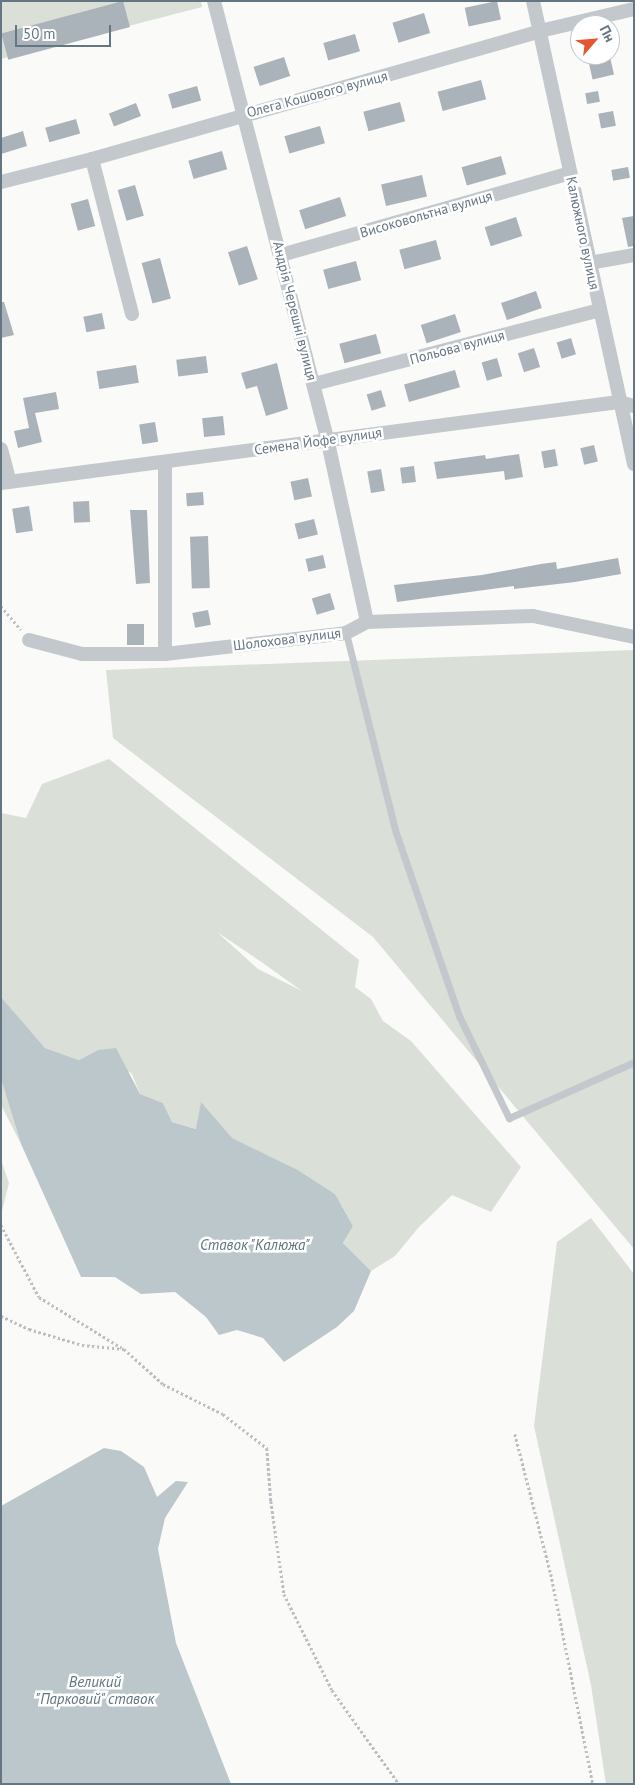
<!DOCTYPE html>
<meta charset="utf-8">
<style>
body{margin:0}
#map{position:relative;width:635px;height:1785px;overflow:hidden;background:#fafaf8;font-family:"PT Sans",sans-serif}
div>[style]{position:absolute}
[style*='--x']{left:calc(var(--x)*1px);top:calc(var(--y)*1px);width:calc(var(--w)*1px);rotate:calc(var(--a)*1deg)}
.green>*{inset:0;background:#dadfd7}
.water>*{inset:0;background:#bbc7cb}
.building>*{inset:0;background:#aab3b9;transform-origin:0 0}
.path>*{height:2.5px;margin-top:-1.25px;transform-origin:0;background:repeating-linear-gradient(90deg,#bbbfc2 0 2.5px,transparent 0 5px)}
.lane>*{height:7px;margin:-3.5px;padding:0 3.5px;transform-origin:3.5px;border-radius:3.5px;background:#c3c8cc}
.street>*{height:14px;margin:-7px;padding:0 7px;transform-origin:7px;border-radius:7px;background:#c3c8cc}
span{translate:-50% -50%;white-space:nowrap;text-align:center;line-height:1.15;-webkit-text-stroke:5px #fff;paint-order:stroke}
.street-label{font-size:14px;color:#657683}
.water-label{font-size:15px;color:#60757c;font-style:italic}
.frame{position:absolute;inset:0;border:2px solid #657683;pointer-events:none}
.north{position:absolute;left:570px;top:15px;width:50px;height:50px;box-sizing:border-box;background:#fff;border:1px solid #c1c8cd;border-radius:50%;rotate:63deg;font-size:14px;font-weight:700;line-height:20px;text-align:center;color:#657683}
.north::after{content:'';display:block;margin:auto;width:18px;height:22px;background:#e4572e;clip-path:polygon(50% 0,100% 100%,50% 72%,0 100%)}
.scale{position:absolute;left:15px;top:25px;width:96px;height:22px;box-sizing:border-box;border:2px solid #657683;border-top:0;padding-left:6px;font-size:15px;line-height:18px;white-space:nowrap;color:#657683;-webkit-text-stroke:4px #fff;paint-order:stroke}
</style>
<div id="map">
<div class="green">
<i style="clip-path:polygon(1px 1px,201px 1px,202px 7px,1px 59px)"></i>
<i style="clip-path:polygon(634px 650px,634px 1249px,373px 937px,113px 738px,106px 670px)"></i>
<i style="clip-path:polygon(evenodd,109px 759px,359px 960px,355px 987px,371px 999px,383px 1021px,411px 1041px,521px 1167px,491px 1212px,452px 1195px,418px 1228px,395px 1256px,371px 1271px,343px 1243px,353px 1226px,335px 1194px,298px 1170px,231px 1138px,201px 1103px,197px 1129px,172px 1122px,163px 1103px,140px 1094px,132px 1074px,98px 1050px,79px 1060px,45px 1048px,17px 1016px,1px 997px,1px 813px,26px 818px,42px 784px,109px 759px,217px 932px,260px 961px,302px 991px,258px 969px,217px 932px)"></i>
<i style="clip-path:polygon(1px 1079px,21px 1144px,1px 1105px)"></i>
<i style="clip-path:polygon(1px 1160px,9px 1183px,1px 1215px)"></i>
<i style="clip-path:polygon(591px 1218px,634px 1274px,634px 1784px,606px 1784px,591px 1685px,534px 1426px,557px 1242px)"></i>
</div>
<div class="water">
<i style="clip-path:polygon(1px 997px,45px 1048px,79px 1060px,98px 1050px,116px 1048px,140px 1094px,163px 1103px,172px 1122px,196px 1129px,201px 1102px,232px 1138px,298px 1170px,335px 1194px,353px 1226px,343px 1243px,371px 1271px,354px 1311px,337px 1327px,284px 1362px,263px 1338px,237px 1330px,219px 1335px,206px 1317px,175px 1292px,141px 1294px,115px 1277px,81px 1277px,21px 1144px,1px 1079px)"></i>
<i style="clip-path:polygon(104px 1448px,121px 1451px,144px 1467px,157px 1497px,176px 1481px,188px 1482px,165px 1518px,158px 1549px,176px 1643px,231px 1784px,1px 1784px,1px 1506px)"></i>
</div>
<div class="building">
<i style="left:123px;top:1px;width:27px;height:126px;rotate:75deg"></i>
<i style="left:497px;top:1px;width:19px;height:33px;rotate:78deg"></i>
<i style="left:424px;top:13px;width:21px;height:33px;rotate:73deg"></i>
<i style="left:355px;top:34px;width:18px;height:33px;rotate:74deg"></i>
<i style="left:284px;top:57px;width:20px;height:32px;rotate:72deg"></i>
<i style="left:610px;top:57px;width:18px;height:22px;rotate:77deg"></i>
<i style="left:481px;top:80px;width:20px;height:45px;rotate:75deg"></i>
<i style="left:197px;top:86px;width:15px;height:30px;rotate:74deg"></i>
<i style="left:598px;top:91px;width:11px;height:13px;rotate:80deg"></i>
<i style="left:400px;top:102px;width:20px;height:38px;rotate:75deg"></i>
<i style="left:136px;top:103px;width:14px;height:29px;rotate:69deg"></i>
<i style="left:613px;top:111px;width:15px;height:15px;rotate:79deg"></i>
<i style="left:76px;top:119px;width:15px;height:32px;rotate:74deg"></i>
<i style="left:320px;top:126px;width:18px;height:37px;rotate:74deg"></i>
<i style="clip-path:polygon(23px 131px,27px 146px,1px 154px,1px 138px)"></i>
<i style="left:222px;top:151px;width:19px;height:35px;rotate:74deg"></i>
<i style="left:501px;top:156px;width:19px;height:41px;rotate:74deg"></i>
<i style="left:628px;top:167px;width:11px;height:17px;rotate:80deg"></i>
<i style="left:422px;top:175px;width:22px;height:42px;rotate:77deg"></i>
<i style="left:135px;top:185px;width:32px;height:18px;rotate:74deg"></i>
<i style="left:340px;top:197px;width:20px;height:43px;rotate:72deg"></i>
<i style="left:88px;top:199px;width:28px;height:18px;rotate:75deg"></i>
<i style="clip-path:polygon(634px 216px,634px 246px,628px 247px,622px 218px)"></i>
<i style="left:516px;top:217px;width:20px;height:33px;rotate:72deg"></i>
<i style="left:436px;top:240px;width:20px;height:38px;rotate:75deg"></i>
<i style="left:247px;top:246px;width:35px;height:20px;rotate:72deg"></i>
<i style="left:160px;top:258px;width:42px;height:19px;rotate:75deg"></i>
<i style="left:356px;top:261px;width:20px;height:34px;rotate:75deg"></i>
<i style="left:536px;top:291px;width:18px;height:37px;rotate:71deg"></i>
<i style="clip-path:polygon(1px 302px,4px 302px,14px 335px,1px 338px)"></i>
<i style="left:102px;top:313px;width:16px;height:19px;rotate:79deg"></i>
<i style="left:455px;top:314px;width:19px;height:36px;rotate:72deg"></i>
<i style="left:376px;top:334px;width:20px;height:38px;rotate:75deg"></i>
<i style="left:571px;top:338px;width:17px;height:15px;rotate:73deg"></i>
<i style="left:534px;top:348px;width:20px;height:17px;rotate:72deg"></i>
<i style="left:206px;top:356px;width:17px;height:30px;rotate:83deg"></i>
<i style="left:497px;top:358px;width:19px;height:16px;rotate:74deg"></i>
<i style="clip-path:polygon(277px 363px,288px 409px,266px 416px,257px 386px,246px 389px,241px 373px)"></i>
<i style="left:136px;top:365px;width:18px;height:40px;rotate:81deg"></i>
<i style="left:455px;top:370px;width:18px;height:53px;rotate:74deg"></i>
<i style="left:381px;top:390px;width:17px;height:15px;rotate:73deg"></i>
<i style="clip-path:polygon(56px 392px,59px 409px,35px 413px,42px 442px,18px 448px,14px 431px,29px 428px,23px 398px)"></i>
<i style="left:223px;top:416px;width:19px;height:21px;rotate:84deg"></i>
<i style="left:155px;top:422px;width:20px;height:16px;rotate:81deg"></i>
<i style="left:594px;top:445px;width:17px;height:14px;rotate:77deg"></i>
<i style="left:555px;top:449px;width:17px;height:14px;rotate:80deg"></i>
<i style="clip-path:polygon(519px 454px,523px 477px,505px 480px,504px 471px,437px 479px,434px 462px,485px 455px,486px 459px)"></i>
<i style="left:414px;top:466px;width:16px;height:14px;rotate:83deg"></i>
<i style="left:381px;top:469px;width:22px;height:14px;rotate:80deg"></i>
<i style="left:308px;top:478px;width:19px;height:18px;rotate:78deg"></i>
<i style="left:203px;top:492px;width:13px;height:17px;rotate:86deg"></i>
<i style="left:89px;top:501px;width:21px;height:16px;rotate:87deg"></i>
<i style="left:29px;top:506px;width:25px;height:17px;rotate:81deg"></i>
<i style="clip-path:polygon(130px 510px,147px 510px,150px 583px,136px 584px)"></i>
<i style="left:314px;top:519px;width:16px;height:20px;rotate:76deg"></i>
<i style="left:208px;top:536px;width:52px;height:18px;rotate:88deg"></i>
<i style="left:323px;top:555px;width:13px;height:18px;rotate:77deg"></i>
<i style="clip-path:polygon(618px 558px,621px 574px,575px 582px,514px 589px,514px 586px,397px 602px,394px 585px,482px 575px,541px 564px,556px 562px,557px 569px)"></i>
<i style="left:330px;top:593px;width:17px;height:19px;rotate:73deg"></i>
<i style="left:208px;top:610px;width:15px;height:16px;rotate:79deg"></i>
<i style="left:144px;top:624px;width:21px;height:17px;rotate:90deg"></i>
</div>
<div class="path">
<i style="--x:1;--y:606;--w:31;--a:50"></i>
<i style="--x:1;--y:1225;--w:81;--a:62.2"></i>
<i style="--x:39;--y:1297;--w:97;--a:31.6"></i>
<i style="--x:1;--y:1316;--w:31;--a:25"></i>
<i style="--x:29;--y:1329;--w:55;--a:16.8"></i>
<i style="--x:82;--y:1345;--w:42;--a:5.4"></i>
<i style="--x:124;--y:1349;--w:52;--a:41.9"></i>
<i style="--x:163;--y:1384;--w:67;--a:26.6"></i>
<i style="--x:223;--y:1414;--w:56;--a:37.7"></i>
<i style="--x:267;--y:1448;--w:53;--a:85.7"></i>
<i style="--x:271;--y:1501;--w:94;--a:82"></i>
<i style="--x:284;--y:1594;--w:107;--a:63.4"></i>
<i style="--x:332;--y:1690;--w:115;--a:54.5"></i>
<i style="--x:515;--y:1434;--w:145;--a:75.6"></i>
<i style="--x:551;--y:1574;--w:214;--a:78.7"></i>
</div>
<div class="lane">
<i style="--x:346;--y:633;--w:206;--a:76"></i>
<i style="--x:396;--y:833;--w:194;--a:71"></i>
<i style="--x:459;--y:1016;--w:114;--a:63.9"></i>
<i style="--x:509;--y:1118;--w:137;--a:-24.1"></i>
</div>
<div class="street">
<i style="--x:214;--y:1;--w:451;--a:75.5"></i>
<i style="--x:327;--y:438;--w:188;--a:77.7"></i>
<i style="--x:533;--y:1;--w:474;--a:77.7"></i>
<i style="--x:92;--y:159;--w:160;--a:75.5"></i>
<i style="--x:1;--y:182;--w:94;--a:-14.2"></i>
<i style="--x:92;--y:159;--w:466;--a:-15.9"></i>
<i style="--x:540;--y:31;--w:97;--a:-13.2"></i>
<i style="--x:281;--y:255;--w:300;--a:-15.8"></i>
<i style="--x:589;--y:263;--w:46;--a:-10.1"></i>
<i style="--x:314;--y:384;--w:295;--a:-14.5"></i>
<i style="--x:1;--y:449;--w:34;--a:75"></i>
<i style="--x:1;--y:483;--w:623;--a:-7.47"></i>
<i style="--x:619;--y:402;--w:16;--a:15"></i>
<i style="--x:29;--y:640;--w:55;--a:14.8"></i>
<i style="--x:82;--y:654;--w:83;--a:0"></i>
<i style="--x:165;--y:654;--w:182;--a:-6.6"></i>
<i style="--x:346;--y:633;--w:24;--a:-28"></i>
<i style="--x:367;--y:622;--w:166;--a:-2.1"></i>
<i style="--x:533;--y:616;--w:103;--a:11.7"></i>
<i style="--x:165;--y:654;--w:191;--a:-90"></i>
</div>
<div class="street-label">
<span style="left:317px;top:94px;rotate:-15deg">Олега Кошового вулиця</span>
<span style="left:426px;top:214px;rotate:-16deg">Високовольтна вулиця</span>
<span style="left:583px;top:233px;rotate:78deg">Калюжного вулиця</span>
<span style="left:295px;top:311px;rotate:76deg">Андрія Черешні вулиця</span>
<span style="left:457px;top:347px;rotate:-15deg">Польова вулиця</span>
<span style="left:318px;top:441px;rotate:-8deg">Семена Йофе вулиця</span>
<span style="left:287px;top:639px;rotate:-7deg">Шолохова вулиця</span>
</div>
<div class="water-label">
<span style="left:255px;top:1245px">Ставок "Калюжа"</span>
<span style="left:95px;top:1690px">Великий<br>"Парковий" ставок</span>
</div>
<div class="frame"></div>
<div class="north">Пн</div>
<div class="scale">50 m</div>
</div>
